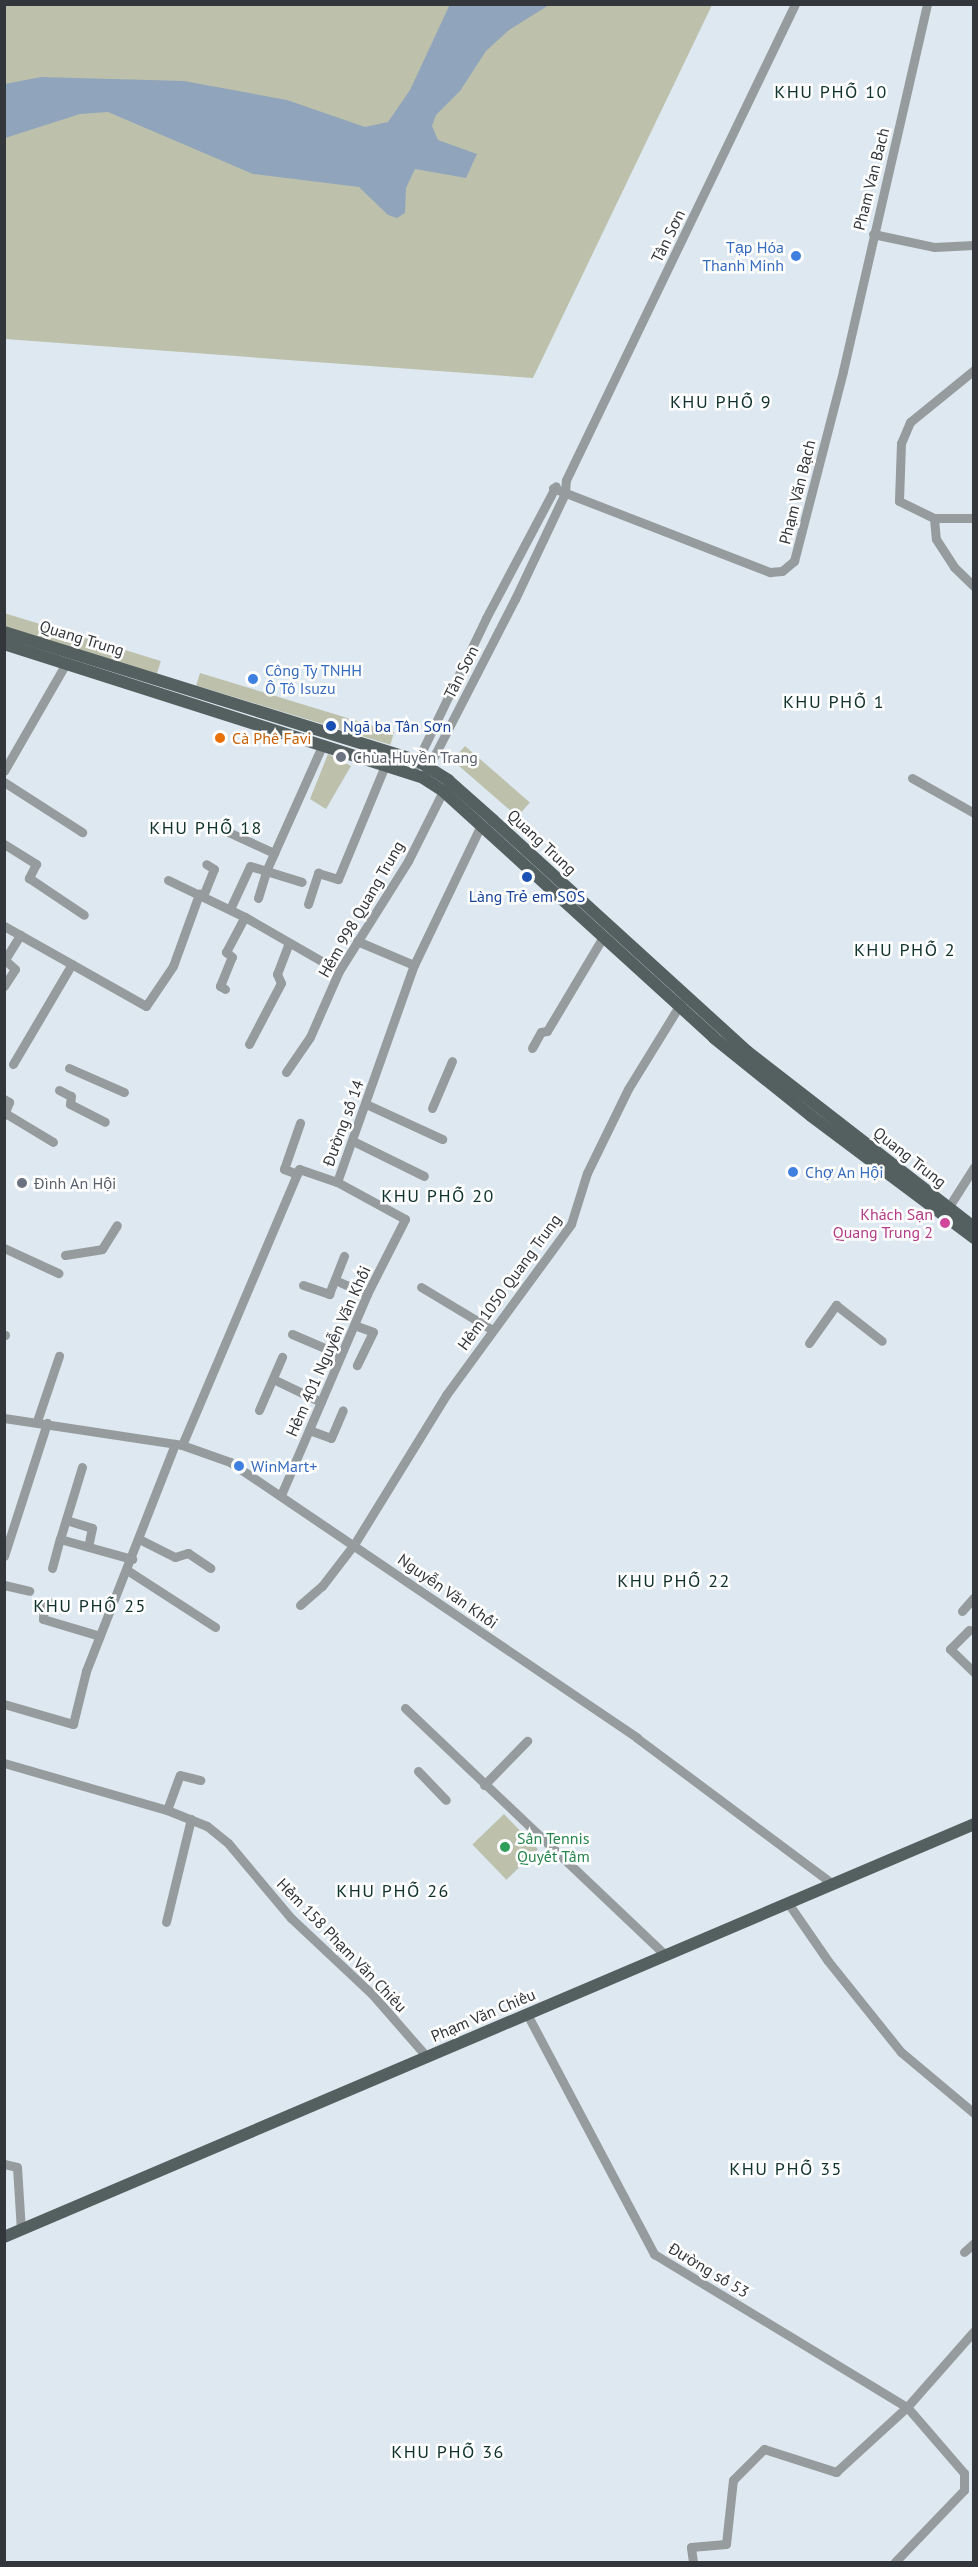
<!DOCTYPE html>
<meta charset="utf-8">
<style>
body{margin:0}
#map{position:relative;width:978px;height:2567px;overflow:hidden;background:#dee8f1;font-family:"PT Sans",sans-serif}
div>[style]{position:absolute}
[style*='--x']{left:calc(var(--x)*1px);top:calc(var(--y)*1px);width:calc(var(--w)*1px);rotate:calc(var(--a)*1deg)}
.green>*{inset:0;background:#bdc1ac;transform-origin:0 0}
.water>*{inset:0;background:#90a4bb}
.minor>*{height:9px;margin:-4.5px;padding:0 4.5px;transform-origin:4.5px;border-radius:4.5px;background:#969c9d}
.major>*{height:12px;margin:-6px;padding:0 6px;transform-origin:6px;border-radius:6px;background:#545f60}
.dots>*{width:16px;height:16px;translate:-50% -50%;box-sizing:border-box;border:3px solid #fff;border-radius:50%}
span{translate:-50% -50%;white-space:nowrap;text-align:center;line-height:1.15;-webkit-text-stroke:5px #fff;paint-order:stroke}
.street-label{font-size:16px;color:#33373b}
.shop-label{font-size:16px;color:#366cbe}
.right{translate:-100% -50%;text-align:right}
.left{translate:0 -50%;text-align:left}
.transit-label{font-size:16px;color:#164399}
.food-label{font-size:16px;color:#c56008}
.worship-label{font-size:16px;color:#5b616d}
.hotel-label{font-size:16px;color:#b23c85}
.leisure-label{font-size:16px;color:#27864d}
.neighbourhood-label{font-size:18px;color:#11332d;letter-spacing:1.5px}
.frame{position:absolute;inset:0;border:6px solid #33373b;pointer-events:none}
</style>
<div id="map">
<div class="green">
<i style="clip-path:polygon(4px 5px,712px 5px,533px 378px,5px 339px)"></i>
<i style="left:4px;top:613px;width:164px;height:13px;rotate:17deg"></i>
<i style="left:200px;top:673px;width:203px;height:13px;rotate:17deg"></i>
<i style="left:465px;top:746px;width:86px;height:19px;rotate:41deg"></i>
<i style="clip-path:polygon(328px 754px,351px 766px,326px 809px,310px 799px)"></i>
<i style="left:504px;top:1814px;width:49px;height:44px;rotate:46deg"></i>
</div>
<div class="water">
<i style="clip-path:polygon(450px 4px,549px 5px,509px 30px,486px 51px,460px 91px,436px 115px,432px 126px,438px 140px,477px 154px,466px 178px,415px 169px,406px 188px,405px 213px,397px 218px,388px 215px,359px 187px,253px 174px,108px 112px,80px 114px,5px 138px,5px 84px,41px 77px,184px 81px,287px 100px,365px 127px,388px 122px,410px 90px)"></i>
</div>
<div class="minor">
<i style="--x:873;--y:234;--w:62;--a:12"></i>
<i style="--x:934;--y:247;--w:40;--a:-2.9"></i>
<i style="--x:974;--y:370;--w:82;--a:140.9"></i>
<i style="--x:910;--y:422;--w:23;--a:113"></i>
<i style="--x:901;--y:443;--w:58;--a:92"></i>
<i style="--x:899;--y:501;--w:39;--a:26"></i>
<i style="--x:934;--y:518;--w:21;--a:85"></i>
<i style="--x:936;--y:539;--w:33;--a:57"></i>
<i style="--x:954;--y:567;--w:28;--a:44"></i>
<i style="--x:553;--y:488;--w:233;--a:21.2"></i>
<i style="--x:770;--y:572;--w:12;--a:-5"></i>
<i style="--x:782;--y:571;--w:16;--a:-40"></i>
<i style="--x:794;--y:561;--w:196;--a:-75.5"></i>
<i style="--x:843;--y:371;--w:376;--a:-77.1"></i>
<i style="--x:934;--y:518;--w:40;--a:0"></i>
<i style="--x:4;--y:771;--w:125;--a:-60.1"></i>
<i style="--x:412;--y:772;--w:171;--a:-64.3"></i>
<i style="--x:486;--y:618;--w:149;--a:-62.1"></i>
<i style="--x:426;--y:772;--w:195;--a:-62.8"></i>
<i style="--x:515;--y:599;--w:117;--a:-64.7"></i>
<i style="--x:565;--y:493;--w:13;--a:-86"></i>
<i style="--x:566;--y:480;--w:528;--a:-64.31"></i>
<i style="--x:912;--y:778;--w:71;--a:29.4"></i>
<i style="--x:4;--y:782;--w:93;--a:32.7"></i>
<i style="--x:226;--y:831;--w:53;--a:24.6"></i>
<i style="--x:4;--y:844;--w:38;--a:32"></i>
<i style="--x:36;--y:864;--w:16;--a:117"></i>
<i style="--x:29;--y:878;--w:66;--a:33.9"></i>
<i style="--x:168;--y:880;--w:85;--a:25.7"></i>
<i style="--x:245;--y:917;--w:108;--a:29.9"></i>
<i style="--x:203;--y:896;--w:29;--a:-68"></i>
<i style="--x:214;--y:869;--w:9;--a:-148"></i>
<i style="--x:258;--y:898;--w:30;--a:-73"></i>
<i style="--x:267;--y:869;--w:137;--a:-65.9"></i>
<i style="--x:308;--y:904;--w:33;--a:-72"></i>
<i style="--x:318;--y:873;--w:21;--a:17"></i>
<i style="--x:338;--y:879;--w:126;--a:-67.5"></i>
<i style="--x:230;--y:909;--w:47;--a:-65.1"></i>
<i style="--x:250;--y:866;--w:54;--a:17.1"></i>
<i style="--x:4;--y:926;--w:163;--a:29.4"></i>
<i style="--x:146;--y:1006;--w:48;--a:-56"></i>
<i style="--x:173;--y:966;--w:77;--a:-70.1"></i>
<i style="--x:357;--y:941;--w:62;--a:22.8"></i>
<i style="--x:4;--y:961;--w:31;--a:-58"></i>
<i style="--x:4;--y:986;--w:20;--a:-57"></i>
<i style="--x:15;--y:969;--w:12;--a:-138"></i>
<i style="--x:225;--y:989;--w:6;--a:-149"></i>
<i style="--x:220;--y:986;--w:31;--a:-68"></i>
<i style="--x:232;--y:957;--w:8;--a:-140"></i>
<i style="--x:226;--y:952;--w:40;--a:-62"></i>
<i style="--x:249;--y:1044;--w:69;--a:-62.3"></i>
<i style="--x:281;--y:983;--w:10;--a:-114"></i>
<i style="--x:277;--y:974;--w:33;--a:-69"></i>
<i style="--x:532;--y:1048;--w:18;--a:-61"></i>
<i style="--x:541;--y:1032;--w:6;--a:-9"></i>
<i style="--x:547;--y:1031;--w:109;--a:-59.2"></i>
<i style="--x:13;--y:1064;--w:116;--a:-59.5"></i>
<i style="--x:69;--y:1068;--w:60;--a:23.6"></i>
<i style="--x:286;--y:1072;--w:42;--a:-55.6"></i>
<i style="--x:310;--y:1037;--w:72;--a:-66.3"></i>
<i style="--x:339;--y:971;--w:130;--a:-57.9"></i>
<i style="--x:408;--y:861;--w:78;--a:-63.4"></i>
<i style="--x:59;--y:1090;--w:13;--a:27"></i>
<i style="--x:71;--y:1096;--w:8;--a:97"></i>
<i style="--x:70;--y:1104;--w:39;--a:27"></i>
<i style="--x:4;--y:1099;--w:6;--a:31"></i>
<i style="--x:9;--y:1102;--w:14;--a:111"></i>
<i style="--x:366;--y:1104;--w:84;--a:24.7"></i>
<i style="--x:432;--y:1108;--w:51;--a:-66.9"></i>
<i style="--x:5;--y:1113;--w:56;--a:31.1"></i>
<i style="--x:353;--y:1141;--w:79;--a:26.2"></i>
<i style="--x:297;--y:1174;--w:14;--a:-159"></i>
<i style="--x:284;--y:1169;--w:49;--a:-70.8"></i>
<i style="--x:948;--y:1208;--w:49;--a:-57.6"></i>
<i style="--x:4;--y:1248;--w:60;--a:24.8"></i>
<i style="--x:65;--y:1255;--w:37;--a:-9"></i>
<i style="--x:102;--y:1249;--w:28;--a:-58"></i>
<i style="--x:335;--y:1280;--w:35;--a:24"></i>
<i style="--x:303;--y:1285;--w:28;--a:19"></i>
<i style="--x:329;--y:1294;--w:41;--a:-68.5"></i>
<i style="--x:421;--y:1287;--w:82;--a:31"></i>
<i style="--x:354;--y:1325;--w:20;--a:20"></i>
<i style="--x:373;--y:1332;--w:37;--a:116"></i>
<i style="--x:292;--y:1334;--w:53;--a:23.2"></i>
<i style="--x:4;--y:1335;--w:1;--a:0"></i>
<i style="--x:809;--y:1343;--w:47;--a:-54.6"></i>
<i style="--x:836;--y:1305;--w:58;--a:38"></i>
<i style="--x:273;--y:1379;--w:53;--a:25.6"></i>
<i style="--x:259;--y:1410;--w:58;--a:-66.5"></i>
<i style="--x:4;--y:1418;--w:180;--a:8.6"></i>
<i style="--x:182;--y:1445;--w:51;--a:19.5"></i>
<i style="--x:230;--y:1462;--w:492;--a:34.1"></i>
<i style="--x:637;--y:1738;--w:244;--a:36.7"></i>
<i style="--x:37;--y:1421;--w:69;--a:-71.3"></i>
<i style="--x:309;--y:1430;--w:23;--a:20"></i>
<i style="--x:331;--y:1438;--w:30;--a:-67"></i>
<i style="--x:182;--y:1445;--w:300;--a:-67"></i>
<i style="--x:299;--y:1169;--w:40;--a:18.9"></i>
<i style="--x:337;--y:1182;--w:230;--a:-70.5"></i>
<i style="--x:414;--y:965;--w:153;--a:-64.4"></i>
<i style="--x:82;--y:1467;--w:75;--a:107"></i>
<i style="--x:60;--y:1539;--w:75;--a:15.5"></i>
<i style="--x:281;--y:1495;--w:219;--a:-66.8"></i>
<i style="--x:367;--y:1294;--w:84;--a:-63.1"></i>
<i style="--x:405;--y:1219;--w:77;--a:-151.4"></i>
<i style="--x:66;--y:1520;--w:27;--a:17"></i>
<i style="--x:92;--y:1528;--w:19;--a:102"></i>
<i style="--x:139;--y:1539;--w:40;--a:26.6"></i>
<i style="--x:175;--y:1557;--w:14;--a:-17"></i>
<i style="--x:188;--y:1553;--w:27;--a:34"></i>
<i style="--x:4;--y:1556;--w:140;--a:-72.1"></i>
<i style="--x:52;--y:1568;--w:30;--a:-75"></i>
<i style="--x:127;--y:1570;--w:105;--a:32.9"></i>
<i style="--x:4;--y:1585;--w:26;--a:13"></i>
<i style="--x:53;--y:1602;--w:9;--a:167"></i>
<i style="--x:44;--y:1604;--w:15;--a:94"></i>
<i style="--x:43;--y:1619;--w:59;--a:16.6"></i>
<i style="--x:300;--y:1605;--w:29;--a:-41"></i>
<i style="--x:322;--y:1586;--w:54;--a:-52.5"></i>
<i style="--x:355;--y:1543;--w:174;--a:-58.4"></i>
<i style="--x:446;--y:1395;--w:212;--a:-53.8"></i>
<i style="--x:571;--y:1224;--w:53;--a:-72.6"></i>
<i style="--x:587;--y:1173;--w:93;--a:-64"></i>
<i style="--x:628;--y:1089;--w:101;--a:-58.4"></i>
<i style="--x:962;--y:1611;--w:18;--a:-49"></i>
<i style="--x:969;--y:1630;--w:27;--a:135"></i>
<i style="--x:950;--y:1649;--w:33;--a:44"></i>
<i style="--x:4;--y:1704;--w:72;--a:16.2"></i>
<i style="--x:73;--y:1724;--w:55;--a:-76.2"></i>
<i style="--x:86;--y:1671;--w:244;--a:-68.6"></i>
<i style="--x:405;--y:1708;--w:359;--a:43.5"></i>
<i style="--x:4;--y:1763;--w:170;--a:16.1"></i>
<i style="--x:167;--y:1810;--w:43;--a:21.8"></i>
<i style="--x:207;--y:1826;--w:27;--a:39"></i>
<i style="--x:228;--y:1843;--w:98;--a:50"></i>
<i style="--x:291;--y:1918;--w:111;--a:43.2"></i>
<i style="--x:372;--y:1994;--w:84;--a:48.9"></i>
<i style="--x:418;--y:1771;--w:40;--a:46"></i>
<i style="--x:484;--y:1785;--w:62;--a:-45.7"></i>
<i style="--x:167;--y:1810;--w:37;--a:-70"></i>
<i style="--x:180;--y:1775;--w:21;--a:14"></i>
<i style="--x:788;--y:1903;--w:70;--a:55.4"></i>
<i style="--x:828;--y:1961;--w:117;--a:51.3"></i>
<i style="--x:901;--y:2052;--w:95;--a:39.9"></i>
<i style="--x:166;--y:1922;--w:106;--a:-76.4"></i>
<i style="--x:527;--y:2014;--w:272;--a:62.1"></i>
<i style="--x:654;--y:2254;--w:296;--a:31.2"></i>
<i style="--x:907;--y:2407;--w:87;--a:49.2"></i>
<i style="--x:964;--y:2473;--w:17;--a:90"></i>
<i style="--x:964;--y:2490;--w:100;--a:133.8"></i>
<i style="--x:4;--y:2164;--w:13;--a:13"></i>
<i style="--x:17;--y:2167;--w:63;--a:86.4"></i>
<i style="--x:964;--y:2252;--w:13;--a:-42"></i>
<i style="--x:693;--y:2562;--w:15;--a:-98"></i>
<i style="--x:691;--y:2547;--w:35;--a:-5"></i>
<i style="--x:726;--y:2544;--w:64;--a:-83.8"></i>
<i style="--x:733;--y:2480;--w:44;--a:-45"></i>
<i style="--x:764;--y:2449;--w:76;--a:17.7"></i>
<i style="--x:836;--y:2472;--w:96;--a:-42.5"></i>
<i style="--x:907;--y:2407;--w:101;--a:-48.6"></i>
</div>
<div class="major">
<i style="--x:4;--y:632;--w:434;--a:17.3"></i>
<i style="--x:418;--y:761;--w:36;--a:32"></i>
<i style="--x:448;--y:780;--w:60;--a:41.6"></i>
<i style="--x:493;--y:820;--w:345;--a:42.3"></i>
<i style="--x:748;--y:1052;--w:286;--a:37.8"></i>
<i style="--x:4;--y:644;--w:440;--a:17.7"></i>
<i style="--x:423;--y:778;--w:24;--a:33"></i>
<i style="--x:443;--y:791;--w:367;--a:42.3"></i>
<i style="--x:714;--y:1038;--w:124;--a:38.8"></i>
<i style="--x:811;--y:1116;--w:204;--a:36.8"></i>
<i style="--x:4;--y:2237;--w:1054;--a:-23.06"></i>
</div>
<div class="dots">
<i style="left:796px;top:256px;background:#3f7fe0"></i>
<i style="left:253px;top:679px;background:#3f7fe0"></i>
<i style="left:331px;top:726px;background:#1a4fb4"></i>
<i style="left:220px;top:738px;background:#e8710a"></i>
<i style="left:341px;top:757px;background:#6b7280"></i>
<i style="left:527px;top:877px;background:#1a4fb4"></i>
<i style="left:793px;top:1172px;background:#3f7fe0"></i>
<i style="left:22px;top:1183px;background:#6b7280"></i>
<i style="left:945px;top:1223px;background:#d1479c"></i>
<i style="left:239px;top:1466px;background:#3f7fe0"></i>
<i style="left:505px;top:1847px;background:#2e9e5b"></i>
</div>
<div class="street-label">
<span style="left:871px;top:179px;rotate:-76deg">Pham Van Bach</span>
<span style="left:668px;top:236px;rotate:-64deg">Tân Sơn</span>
<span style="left:797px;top:492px;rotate:-76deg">Phạm Văn Bạch</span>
<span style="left:82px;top:638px;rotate:17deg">Quang Trung</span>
<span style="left:461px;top:672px;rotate:-63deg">Tân Sơn</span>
<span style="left:542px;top:842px;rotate:43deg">Quang Trung</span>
<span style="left:361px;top:909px;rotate:-60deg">Hẻm 998 Quang Trung</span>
<span style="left:343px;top:1123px;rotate:-70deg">Đường số 14</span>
<span style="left:910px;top:1157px;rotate:38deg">Quang Trung</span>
<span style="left:509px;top:1282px;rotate:-54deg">Hẻm 1050 Quang Trung</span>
<span style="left:328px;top:1351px;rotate:-66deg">Hẻm 401 Nguyễn Văn Khối</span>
<span style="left:448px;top:1591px;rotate:35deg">Nguyễn Văn Khối</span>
<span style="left:342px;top:1945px;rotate:46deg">Hẻm 158 Phạm Văn Chiêu</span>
<span style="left:483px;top:2015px;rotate:-23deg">Phạm Văn Chiêu</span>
<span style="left:709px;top:2270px;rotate:31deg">Đường số 53</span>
</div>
<div class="shop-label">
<span class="right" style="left:784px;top:256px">Tạp Hóa<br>Thanh Minh</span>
<span class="left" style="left:265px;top:679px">Công Ty TNHH<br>Ô Tô Isuzu</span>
<span class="left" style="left:805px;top:1172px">Chợ An Hội</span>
<span class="left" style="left:251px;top:1466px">WinMart+</span>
</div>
<div class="transit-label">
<span class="left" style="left:343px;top:726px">Ngã ba Tân Sơn</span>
<span style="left:527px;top:896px">Làng Trẻ em SOS</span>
</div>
<div class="food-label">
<span class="left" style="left:232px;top:738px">Cà Phê Favi</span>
</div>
<div class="worship-label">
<span class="left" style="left:353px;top:757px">Chùa Huyền Trang</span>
<span class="left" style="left:34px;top:1183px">Đình An Hội</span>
</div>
<div class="hotel-label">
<span class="right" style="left:933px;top:1223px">Khách Sạn<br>Quang Trung 2</span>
</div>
<div class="leisure-label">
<span class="left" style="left:517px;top:1847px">Sân Tennis<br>Quyết Tâm</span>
</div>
<div class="neighbourhood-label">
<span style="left:831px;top:92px">KHU PHỐ 10</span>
<span style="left:721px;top:402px">KHU PHỐ 9</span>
<span style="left:834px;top:702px">KHU PHỐ 1</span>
<span style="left:206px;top:828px">KHU PHỐ 18</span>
<span style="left:905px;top:950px">KHU PHỐ 2</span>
<span style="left:438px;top:1196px">KHU PHỐ 20</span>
<span style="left:674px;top:1581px">KHU PHỐ 22</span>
<span style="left:90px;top:1606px">KHU PHỐ 25</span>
<span style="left:393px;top:1891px">KHU PHỐ 26</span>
<span style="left:786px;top:2169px">KHU PHỐ 35</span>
<span style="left:448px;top:2452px">KHU PHỐ 36</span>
</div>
<div class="frame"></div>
</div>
